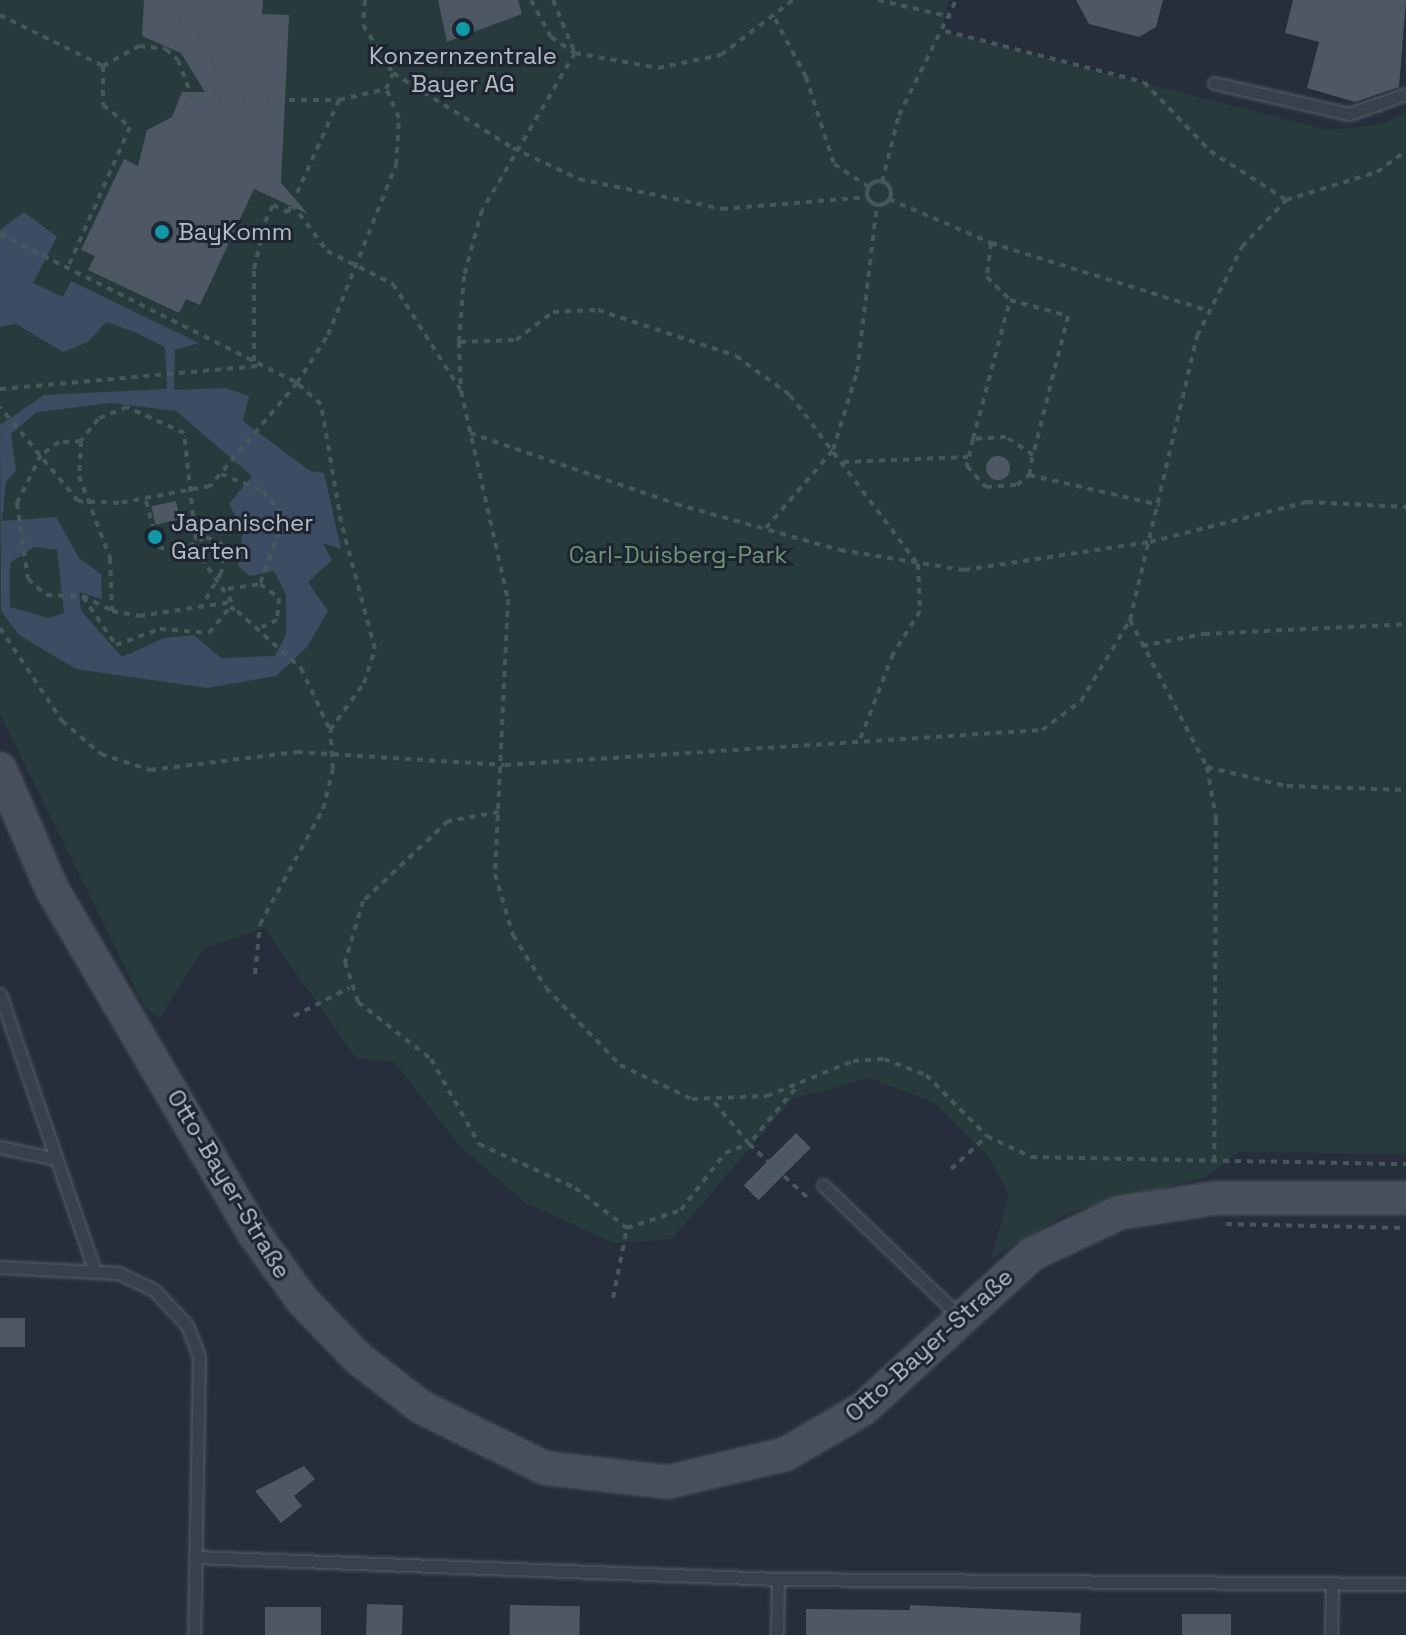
<!DOCTYPE html>
<meta charset="utf-8">
<style>
body{margin:0}
#map{position:relative;width:1406px;height:1635px;overflow:hidden;background:#252e3a;font-family:"Space Grotesk",sans-serif}
div>[style]{position:absolute}
[style*='--x']{left:calc(var(--x)*1px);top:calc(var(--y)*1px);width:calc(var(--w)*1px);rotate:calc(var(--a)*1deg)}
.green>*{inset:0;background:#283b3c}
.water>*{inset:0;background:#3c4c62}
.building>*{inset:0;background:#4e5865;transform-origin:0 0}
.round{border-radius:50%}
.path>*{height:4px;margin-top:-2px;transform-origin:0;background:repeating-linear-gradient(90deg,#46585b 0 6px,transparent 0 12px)}
.path>.ring{margin:-2px;padding:0;box-sizing:content-box;background:none;border:4px solid #46585b;border-radius:50%}
.roads{filter:drop-shadow(0 0 2px #565e69) drop-shadow(0 0 2px #565e69)}
.lane>*{height:11px;margin:-5.5px;padding:0 5.5px;transform-origin:5.5px;border-radius:5.5px;background:#38404b}
.secondary>*{height:30px;margin:-15px;padding:0 15px;transform-origin:15px;border-radius:15px;background:#474f5d}
.dots>*{width:22px;height:22px;translate:-50% -50%;box-sizing:border-box;border:4px solid #1d2530;border-radius:50%}
span{translate:-50% -50%;white-space:nowrap;text-align:center;line-height:1.15;-webkit-text-stroke:6px #1d2530;paint-order:stroke}
.poi-label{font-size:24px;color:#b4bbc6}
.left{translate:0 -50%;text-align:left}
.park-label{font-size:24px;color:#6d9576}
.street-label{font-size:24px;color:#b4bbc6}
</style>
<div id="map">
<div class="green">
<i style="clip-path:polygon(0 0,949px 0,941px 31px,1328px 130px,1382px 124px,1406px 112px,1406px 1154px,1239px 1152px,1206px 1177px,1070px 1212px,991px 1258px,1009px 1195px,988px 1156px,935px 1103px,870px 1078px,792px 1099px,672px 1239px,614px 1243px,524px 1202px,460px 1146px,394px 1062px,356px 1058px,264px 928px,204px 948px,159px 1019px,144px 1006px,0 714px)"></i>
</div>
<div class="water">
<i style="clip-path:polygon(evenodd,24px 212px,57px 237px,33px 283px,63px 297px,71px 281px,199px 343px,175px 350px,174px 390px,225px 388px,249px 396px,243px 421px,310px 471px,324px 473px,341px 549px,323px 543px,332px 560px,308px 582px,328px 611px,307px 647px,276px 676px,207px 688px,76px 669px,19px 635px,1px 611px,0 425px,44px 395px,167px 389px,165px 347px,135px 332px,106px 322px,88px 342px,63px 352px,16px 324px,0 327px,0 230px,24px 212px,111px 403px,176px 411px,252px 476px,229px 504px,243px 530px,238px 566px,250px 576px,274px 571px,286px 595px,286px 635px,275px 656px,221px 658px,194px 635px,164px 638px,122px 657px,81px 611px,79px 592px,102px 599px,101px 574px,79px 558px,56px 517px,2px 521px,6px 482px,16px 471px,11px 434px,37px 412px,111px 403px,24px 212px,34px 547px,57px 550px,64px 613px,48px 618px,10px 607px,10px 563px,34px 547px)"></i>
</div>
<div class="building">
<i style="clip-path:polygon(144px 0,263px 0,262px 14px,289px 15px,281px 183px,308px 214px,254px 189px,200px 305px,186px 299px,179px 313px,88px 270px,95px 256px,81px 250px,124px 159px,138px 166px,147px 130px,172px 117px,182px 92px,205px 92px,181px 53px,142px 36px)"></i>
<i style="clip-path:polygon(438px 0,518px 0,522px 14px,447px 42px)"></i>
<i style="clip-path:polygon(1076px 0,1163px 0,1156px 27px,1139px 37px,1089px 24px)"></i>
<i style="clip-path:polygon(1293px 0,1406px 0,1399px 87px,1355px 102px,1307px 88px,1319px 42px,1285px 33px)"></i>
<i class="round" style="left:986px;top:456px;width:24px;height:24px"></i>
<i style="left:176px;top:501px;width:19px;height:25px;rotate:78deg"></i>
<i style="left:796px;top:1133px;width:21px;height:74px;rotate:45deg"></i>
<i style="left:0;top:1318px;width:25px;height:29px"></i>
<i style="clip-path:polygon(304px 1466px,315px 1479px,294px 1496px,302px 1506px,281px 1523px,255px 1491px)"></i>
<i style="left:367px;top:1604px;width:36px;height:31px;rotate:2deg"></i>
<i style="left:510px;top:1605px;width:70px;height:30px;rotate:1deg"></i>
<i style="clip-path:polygon(910px 1605px,1081px 1613px,1080px 1635px,806px 1635px,806px 1609px,910px 1610px)"></i>
<i style="left:265px;top:1607px;width:56px;height:28px"></i>
<i style="left:1182px;top:1614px;width:49px;height:21px"></i>
</div>
<div class="path">
<i style="--x:182;--y:0;--w:18;--a:96"></i>
<i style="--x:180;--y:18;--w:26;--a:40"></i>
<i style="--x:200;--y:35;--w:34;--a:63"></i>
<i style="--x:215;--y:65;--w:34;--a:90"></i>
<i style="--x:365;--y:0;--w:25;--a:95"></i>
<i style="--x:363;--y:25;--w:57;--a:58"></i>
<i style="--x:393;--y:73;--w:142;--a:32"></i>
<i style="--x:513;--y:148;--w:73;--a:25.2"></i>
<i style="--x:579;--y:179;--w:146;--a:11.8"></i>
<i style="--x:722;--y:209;--w:146;--a:-4.7"></i>
<i style="--x:531;--y:0;--w:42;--a:61.6"></i>
<i style="--x:551;--y:37;--w:29;--a:34"></i>
<i style="--x:575;--y:53;--w:84;--a:10.2"></i>
<i style="--x:658;--y:68;--w:64;--a:-11.7"></i>
<i style="--x:721;--y:55;--w:91;--a:-37.4"></i>
<i style="--x:553;--y:0;--w:57;--a:67.5"></i>
<i style="--x:575;--y:53;--w:182;--a:120.6"></i>
<i style="--x:482;--y:210;--w:68;--a:105.3"></i>
<i style="--x:464;--y:276;--w:66;--a:94.3"></i>
<i style="--x:459;--y:342;--w:49;--a:87.7"></i>
<i style="--x:461;--y:391;--w:213;--a:77.3"></i>
<i style="--x:508;--y:599;--w:275;--a:92.7"></i>
<i style="--x:495;--y:874;--w:64;--a:73.6"></i>
<i style="--x:513;--y:935;--w:62;--a:58.1"></i>
<i style="--x:546;--y:988;--w:107;--a:46.1"></i>
<i style="--x:620;--y:1065;--w:80;--a:25.3"></i>
<i style="--x:692;--y:1099;--w:75;--a:-2.3"></i>
<i style="--x:767;--y:1096;--w:93;--a:-22.1"></i>
<i style="--x:853;--y:1061;--w:31;--a:-4"></i>
<i style="--x:884;--y:1059;--w:45;--a:20.9"></i>
<i style="--x:926;--y:1075;--w:86;--a:45"></i>
<i style="--x:987;--y:1136;--w:49;--a:25.5"></i>
<i style="--x:1031;--y:1157;--w:375;--a:1.1"></i>
<i style="--x:878;--y:0;--w:75;--a:13.1"></i>
<i style="--x:0;--y:15;--w:115;--a:26.3"></i>
<i style="--x:103;--y:66;--w:39;--a:90"></i>
<i style="--x:103;--y:105;--w:35;--a:39"></i>
<i style="--x:130;--y:127;--w:153;--a:113.9"></i>
<i style="--x:775;--y:19;--w:66;--a:61.9"></i>
<i style="--x:806;--y:77;--w:91;--a:72.2"></i>
<i style="--x:834;--y:164;--w:42;--a:33.3"></i>
<i style="--x:945;--y:31;--w:205;--a:14.4"></i>
<i style="--x:1144;--y:82;--w:95;--a:46.3"></i>
<i style="--x:1210;--y:151;--w:90;--a:32.8"></i>
<i style="--x:103;--y:66;--w:41;--a:-29.1"></i>
<i style="--x:139;--y:46;--w:27;--a:6"></i>
<i style="--x:166;--y:49;--w:16;--a:43"></i>
<i style="--x:178;--y:60;--w:43;--a:69.4"></i>
<i style="--x:193;--y:100;--w:146;--a:0"></i>
<i style="--x:339;--y:100;--w:48;--a:-13.2"></i>
<i style="--x:386;--y:89;--w:17;--a:-66"></i>
<i style="--x:339;--y:100;--w:114;--a:114.3"></i>
<i style="--x:292;--y:204;--w:59;--a:53.3"></i>
<i style="--x:327;--y:251;--w:74;--a:26.6"></i>
<i style="--x:393;--y:284;--w:125;--a:57.5"></i>
<i class="ring" style="left:867px;top:181px;width:20px;height:20px"></i>
<i style="--x:882;--y:182;--w:69;--a:-75.8"></i>
<i style="--x:899;--y:115;--w:128;--a:-63.6"></i>
<i style="--x:889;--y:199;--w:111;--a:23.3"></i>
<i style="--x:991;--y:243;--w:225;--a:17.3"></i>
<i style="--x:0;--y:234;--w:332;--a:26.6"></i>
<i style="--x:297;--y:383;--w:135;--a:130.2"></i>
<i style="--x:210;--y:486;--w:93;--a:169.4"></i>
<i style="--x:119;--y:503;--w:41;--a:-177.2"></i>
<i style="--x:78;--y:501;--w:122;--a:-129.7"></i>
<i style="--x:991;--y:243;--w:34;--a:97"></i>
<i style="--x:987;--y:277;--w:33;--a:45"></i>
<i style="--x:1010;--y:300;--w:60;--a:15.4"></i>
<i style="--x:1068;--y:316;--w:143;--a:104.1"></i>
<i style="--x:1033;--y:455;--w:32;--a:-146"></i>
<i style="--x:1006;--y:437;--w:33;--a:177"></i>
<i style="--x:973;--y:439;--w:144;--a:-75.1"></i>
<i style="--x:460;--y:342;--w:56;--a:-2"></i>
<i style="--x:516;--y:340;--w:46;--a:-37.1"></i>
<i style="--x:553;--y:312;--w:45;--a:-2.5"></i>
<i style="--x:598;--y:310;--w:145;--a:18.4"></i>
<i style="--x:736;--y:356;--w:67;--a:35.8"></i>
<i style="--x:790;--y:395;--w:212;--a:52.9"></i>
<i style="--x:918;--y:564;--w:47;--a:87.6"></i>
<i style="--x:920;--y:611;--w:51;--a:122.1"></i>
<i style="--x:893;--y:654;--w:94;--a:111.1"></i>
<i style="--x:254;--y:361;--w:92;--a:-90"></i>
<i style="--x:254;--y:269;--w:48;--a:-76.8"></i>
<i style="--x:265;--y:222;--w:19;--a:-65"></i>
<i style="--x:273;--y:205;--w:17;--a:25"></i>
<i style="--x:288;--y:212;--w:9;--a:-63"></i>
<i style="--x:0;--y:389;--w:261;--a:-5.1"></i>
<i style="--x:470;--y:433;--w:218;--a:19"></i>
<i style="--x:676;--y:504;--w:170;--a:15.7"></i>
<i style="--x:840;--y:550;--w:126;--a:9.2"></i>
<i style="--x:964;--y:570;--w:188;--a:-8.6"></i>
<i style="--x:1150;--y:542;--w:162;--a:-14.3"></i>
<i style="--x:1307;--y:502;--w:99;--a:2.9"></i>
<i style="--x:973;--y:439;--w:28;--a:103"></i>
<i style="--x:967;--y:466;--w:28;--a:48"></i>
<i style="--x:986;--y:487;--w:31;--a:-4"></i>
<i style="--x:1017;--y:485;--w:16;--a:-40"></i>
<i style="--x:1029;--y:475;--w:20;--a:-79"></i>
<i style="--x:81;--y:441;--w:35;--a:93"></i>
<i style="--x:79;--y:476;--w:88;--a:69.3"></i>
<i style="--x:110;--y:558;--w:53;--a:87.8"></i>
<i style="--x:112;--y:611;--w:27;--a:10"></i>
<i style="--x:139;--y:616;--w:94;--a:-8.6"></i>
<i style="--x:232;--y:602;--w:61;--a:-125"></i>
<i style="--x:197;--y:552;--w:120;--a:-96.2"></i>
<i style="--x:184;--y:433;--w:63;--a:-155.5"></i>
<i style="--x:127;--y:407;--w:31;--a:158"></i>
<i style="--x:98;--y:419;--w:28;--a:128"></i>
<i style="--x:81;--y:441;--w:22;--a:177"></i>
<i style="--x:59;--y:442;--w:22;--a:144"></i>
<i style="--x:41;--y:455;--w:54;--a:116.6"></i>
<i style="--x:17;--y:503;--w:77;--a:81.8"></i>
<i style="--x:28;--y:579;--w:24;--a:42"></i>
<i style="--x:46;--y:595;--w:37;--a:2"></i>
<i style="--x:83;--y:596;--w:33;--a:27"></i>
<i style="--x:843;--y:462;--w:125;--a:-2.3"></i>
<i style="--x:221;--y:474;--w:45;--a:22"></i>
<i style="--x:263;--y:491;--w:25;--a:50"></i>
<i style="--x:279;--y:510;--w:22;--a:90"></i>
<i style="--x:279;--y:532;--w:55;--a:110.1"></i>
<i style="--x:1029;--y:475;--w:134;--a:12.9"></i>
<i style="--x:146;--y:501;--w:48;--a:75.4"></i>
<i style="--x:158;--y:547;--w:21;--a:14"></i>
<i style="--x:178;--y:552;--w:32;--a:-28"></i>
<i style="--x:206;--y:537;--w:20;--a:24"></i>
<i style="--x:224;--y:545;--w:28;--a:96"></i>
<i style="--x:221;--y:573;--w:36;--a:120"></i>
<i style="--x:766;--y:528;--w:103;--a:-49.3"></i>
<i style="--x:833;--y:450;--w:82;--a:-72.9"></i>
<i style="--x:857;--y:372;--w:169;--a:-83.2"></i>
<i style="--x:228;--y:589;--w:32;--a:-9"></i>
<i style="--x:260;--y:584;--w:24;--a:36"></i>
<i style="--x:279;--y:598;--w:22;--a:95"></i>
<i style="--x:277;--y:620;--w:17;--a:155"></i>
<i style="--x:83;--y:597;--w:58;--a:55.5"></i>
<i style="--x:116;--y:645;--w:47;--a:-20"></i>
<i style="--x:160;--y:629;--w:49;--a:4.7"></i>
<i style="--x:209;--y:633;--w:33;--a:-51"></i>
<i style="--x:230;--y:607;--w:8;--a:30"></i>
<i style="--x:237;--y:611;--w:86;--a:41.7"></i>
<i style="--x:301;--y:668;--w:68;--a:64.9"></i>
<i style="--x:1130;--y:620;--w:166;--a:62.4"></i>
<i style="--x:1207;--y:767;--w:53;--a:80.2"></i>
<i style="--x:1216;--y:819;--w:341;--a:90.3"></i>
<i style="--x:0;--y:628;--w:112;--a:56.3"></i>
<i style="--x:62;--y:721;--w:51;--a:40.2"></i>
<i style="--x:101;--y:754;--w:52;--a:18.1"></i>
<i style="--x:150;--y:770;--w:148;--a:-7"></i>
<i style="--x:297;--y:752;--w:208;--a:3.6"></i>
<i style="--x:505;--y:765;--w:538;--a:-3.73"></i>
<i style="--x:1042;--y:730;--w:49;--a:-36.6"></i>
<i style="--x:1081;--y:701;--w:95;--a:-58.8"></i>
<i style="--x:1130;--y:620;--w:292;--a:-76.7"></i>
<i style="--x:1197;--y:336;--w:100;--a:-63.2"></i>
<i style="--x:1242;--y:247;--w:64;--a:-46.9"></i>
<i style="--x:1286;--y:200;--w:95;--a:-17.1"></i>
<i style="--x:1377;--y:172;--w:36;--a:-36"></i>
<i style="--x:1142;--y:646;--w:63;--a:-11"></i>
<i style="--x:1204;--y:634;--w:202;--a:-2.8"></i>
<i style="--x:1207;--y:767;--w:82;--a:13.4"></i>
<i style="--x:1287;--y:786;--w:119;--a:1.9"></i>
<i style="--x:499;--y:812;--w:52;--a:170"></i>
<i style="--x:448;--y:821;--w:117;--a:136.7"></i>
<i style="--x:363;--y:901;--w:64;--a:106.4"></i>
<i style="--x:345;--y:962;--w:42;--a:72"></i>
<i style="--x:358;--y:1002;--w:93;--a:38"></i>
<i style="--x:431;--y:1059;--w:98;--a:60.5"></i>
<i style="--x:479;--y:1144;--w:106;--a:24.6"></i>
<i style="--x:575;--y:1188;--w:66;--a:37.6"></i>
<i style="--x:627;--y:1228;--w:57;--a:-18.4"></i>
<i style="--x:681;--y:1210;--w:72;--a:-52.3"></i>
<i style="--x:725;--y:1153;--w:26;--a:-21"></i>
<i style="--x:749;--y:1144;--w:55;--a:-129.8"></i>
<i style="--x:255;--y:974;--w:50;--a:-84.3"></i>
<i style="--x:260;--y:924;--w:131;--a:-61.3"></i>
<i style="--x:323;--y:809;--w:41;--a:-76"></i>
<i style="--x:333;--y:769;--w:39;--a:-94"></i>
<i style="--x:330;--y:730;--w:58;--a:-54.1"></i>
<i style="--x:364;--y:683;--w:36;--a:-72"></i>
<i style="--x:375;--y:649;--w:131;--a:-105"></i>
<i style="--x:341;--y:522;--w:120;--a:-99.6"></i>
<i style="--x:321;--y:404;--w:32;--a:-139"></i>
<i style="--x:297;--y:383;--w:57;--a:-57.1"></i>
<i style="--x:328;--y:335;--w:183;--a:-68.2"></i>
<i style="--x:396;--y:165;--w:47;--a:-86.3"></i>
<i style="--x:399;--y:118;--w:32;--a:-114"></i>
<i style="--x:294;--y:1016;--w:62;--a:-27"></i>
<i style="--x:795;--y:1089;--w:72;--a:129.9"></i>
<i style="--x:749;--y:1144;--w:81;--a:42.5"></i>
<i style="--x:951;--y:1169;--w:49;--a:-42.5"></i>
<i style="--x:1226;--y:1224;--w:180;--a:1.3"></i>
<i style="--x:613;--y:1298;--w:71;--a:-78.7"></i>
</div>
<div class="roads">
<div class="lane">
<i style="--x:1214;--y:83;--w:139;--a:12.9"></i>
<i style="--x:1349;--y:114;--w:60;--a:-19.3"></i>
<i style="--x:0;--y:994;--w:290;--a:71.1"></i>
<i style="--x:0;--y:1147;--w:57;--a:12.1"></i>
<i style="--x:823;--y:1185;--w:189;--a:43.9"></i>
<i style="--x:0;--y:1267;--w:118;--a:2.9"></i>
<i style="--x:118;--y:1273;--w:40;--a:25"></i>
<i style="--x:154;--y:1290;--w:48;--a:46.7"></i>
<i style="--x:187;--y:1325;--w:34;--a:69"></i>
<i style="--x:199;--y:1357;--w:278;--a:91"></i>
<i style="--x:195;--y:1557;--w:583;--a:2.16"></i>
<i style="--x:778;--y:1579;--w:628;--a:0.46"></i>
<i style="--x:777;--y:1635;--w:56;--a:-89"></i>
<i style="--x:1331;--y:1635;--w:51;--a:-88.9"></i>
</div>
<div class="secondary">
<i style="--x:0;--y:769;--w:131;--a:66.6"></i>
<i style="--x:52;--y:889;--w:401;--a:59.6"></i>
<i style="--x:255;--y:1235;--w:80;--a:54.1"></i>
<i style="--x:302;--y:1300;--w:81;--a:46"></i>
<i style="--x:358;--y:1358;--w:80;--a:37.9"></i>
<i style="--x:421;--y:1407;--w:138;--a:26.2"></i>
<i style="--x:545;--y:1468;--w:124;--a:6.5"></i>
<i style="--x:668;--y:1482;--w:121;--a:-13.3"></i>
<i style="--x:786;--y:1454;--w:89;--a:-30.3"></i>
<i style="--x:863;--y:1409;--w:229;--a:-42.5"></i>
<i style="--x:1032;--y:1254;--w:96;--a:-25.2"></i>
<i style="--x:1119;--y:1213;--w:98;--a:-8.8"></i>
<i style="--x:1216;--y:1198;--w:190;--a:0"></i>
</div>
</div>
<div class="dots">
<i style="left:463px;top:29px;background:#0f9aa8"></i>
<i style="left:162px;top:232px;background:#0f9aa8"></i>
<i style="left:155px;top:537px;background:#0f9aa8"></i>
</div>
<div class="poi-label">
<span style="left:463px;top:70px">Konzernzentrale<br>Bayer AG</span>
<span class="left" style="left:178px;top:232px">BayKomm</span>
<span class="left" style="left:171px;top:537px">Japanischer<br>Garten</span>
</div>
<div class="park-label">
<span style="left:678px;top:555px">Carl-Duisberg-Park</span>
</div>
<div class="street-label">
<span style="left:229px;top:1184px;rotate:59deg">Otto-Bayer-Straße</span>
<span style="left:929px;top:1345px;rotate:-42deg">Otto-Bayer-Straße</span>
</div>
</div>
